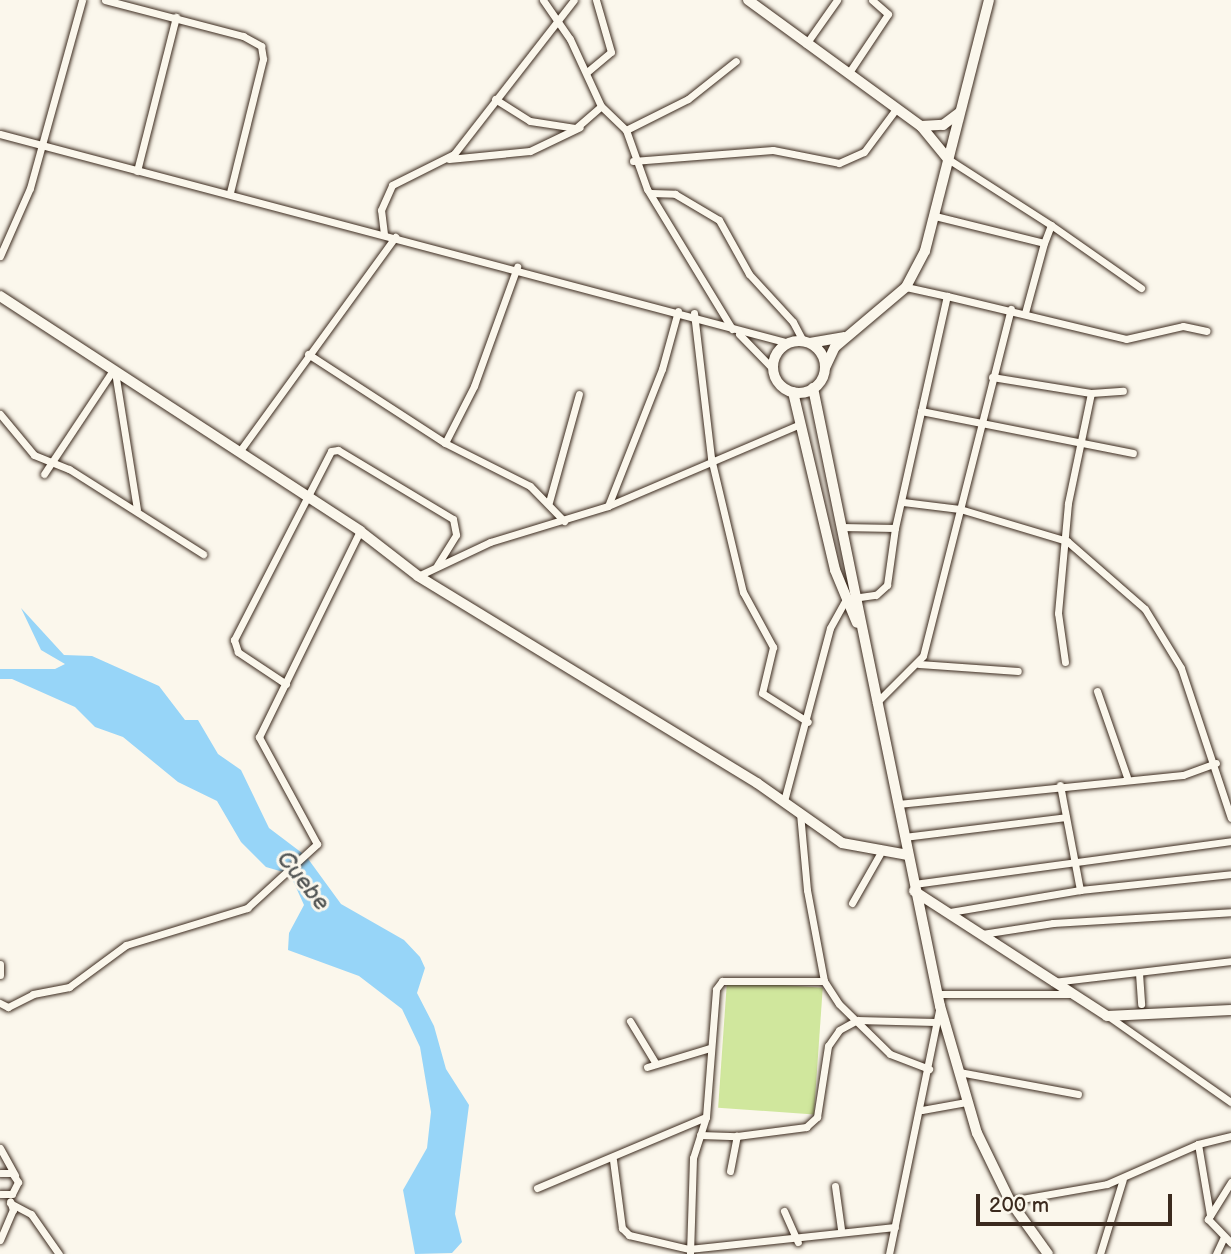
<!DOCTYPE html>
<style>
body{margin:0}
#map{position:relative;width:1231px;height:1254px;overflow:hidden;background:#fbf7ec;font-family:"Balsamiq Sans",sans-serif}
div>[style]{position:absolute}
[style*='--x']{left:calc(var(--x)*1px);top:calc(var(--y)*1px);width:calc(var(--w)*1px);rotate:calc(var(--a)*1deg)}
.green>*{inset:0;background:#d0e79d;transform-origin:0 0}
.water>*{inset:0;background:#97d5f8}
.roads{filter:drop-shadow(0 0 2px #3b2a1e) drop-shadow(0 0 2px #3b2a1e)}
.street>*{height:7px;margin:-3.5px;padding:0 3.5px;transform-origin:3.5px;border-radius:3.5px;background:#fbf7ec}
.secondary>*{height:10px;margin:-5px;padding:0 5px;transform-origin:5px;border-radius:5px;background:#fbf7ec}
.primary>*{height:10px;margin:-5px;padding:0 5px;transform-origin:5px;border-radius:5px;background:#fbf7ec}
.primary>.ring{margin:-5px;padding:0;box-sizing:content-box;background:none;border:10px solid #fbf7ec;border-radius:50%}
span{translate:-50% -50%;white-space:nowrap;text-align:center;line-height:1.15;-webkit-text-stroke:6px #fbf7ec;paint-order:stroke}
.water-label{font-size:23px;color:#525554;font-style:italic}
.scale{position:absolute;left:976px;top:1194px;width:196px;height:32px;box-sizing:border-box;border:4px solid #3b2a1e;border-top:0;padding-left:9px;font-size:21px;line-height:24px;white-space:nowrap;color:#3b2a1e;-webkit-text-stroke:5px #fbf7ec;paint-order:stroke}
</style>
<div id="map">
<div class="green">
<i style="left:727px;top:981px;width:96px;height:127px;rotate:4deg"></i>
</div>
<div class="water">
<i style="clip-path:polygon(21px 608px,64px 655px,92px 656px,159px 686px,185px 720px,198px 720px,218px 754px,241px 770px,269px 828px,306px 856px,341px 904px,404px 940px,420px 957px,425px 968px,417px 993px,434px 1026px,446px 1069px,469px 1105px,455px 1214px,462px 1242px,452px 1253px,415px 1254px,403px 1190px,427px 1148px,431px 1112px,420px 1047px,402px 1009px,359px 976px,288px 950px,289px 933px,304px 905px,290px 874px,266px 867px,241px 842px,217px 801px,178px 782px,123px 737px,95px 727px,75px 707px,12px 679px,0 679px,0 669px,55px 669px,65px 664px,41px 650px)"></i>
</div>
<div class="roads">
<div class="street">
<i style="--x:105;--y:0;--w:143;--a:14.6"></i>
<i style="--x:243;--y:36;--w:21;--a:29"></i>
<i style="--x:261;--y:46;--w:13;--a:81"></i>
<i style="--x:263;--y:59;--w:137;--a:103.9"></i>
<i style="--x:543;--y:0;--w:47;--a:55.3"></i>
<i style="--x:570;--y:39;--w:74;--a:65.2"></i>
<i style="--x:601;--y:106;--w:35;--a:44"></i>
<i style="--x:626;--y:130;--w:63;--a:70.4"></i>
<i style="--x:647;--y:189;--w:164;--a:58.7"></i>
<i style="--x:806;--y:44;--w:54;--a:-54.8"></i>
<i style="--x:587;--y:72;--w:31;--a:-40"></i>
<i style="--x:611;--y:52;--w:54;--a:-106.1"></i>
<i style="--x:848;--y:74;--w:72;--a:-56.3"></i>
<i style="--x:888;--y:14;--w:21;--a:-139"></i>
<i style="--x:495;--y:99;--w:41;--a:32.2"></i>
<i style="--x:530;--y:121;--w:47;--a:8.7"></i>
<i style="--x:576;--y:128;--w:33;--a:-41"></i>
<i style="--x:626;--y:130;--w:69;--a:-26.6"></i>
<i style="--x:688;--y:99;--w:61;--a:-38.4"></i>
<i style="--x:0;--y:134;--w:816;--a:14.84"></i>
<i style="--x:449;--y:159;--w:81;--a:-5.6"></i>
<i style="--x:530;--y:151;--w:55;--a:-25.6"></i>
<i style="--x:948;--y:159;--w:122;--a:32.7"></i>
<i style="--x:1051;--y:225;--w:19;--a:111"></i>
<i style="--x:633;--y:161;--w:140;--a:-4.5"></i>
<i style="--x:773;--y:150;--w:67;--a:11.1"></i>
<i style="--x:839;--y:163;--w:27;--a:-24"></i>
<i style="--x:864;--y:152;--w:54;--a:-53.3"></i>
<i style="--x:137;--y:171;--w:159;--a:-75.8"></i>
<i style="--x:651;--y:193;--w:24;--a:2"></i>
<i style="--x:675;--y:194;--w:51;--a:30.6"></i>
<i style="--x:719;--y:220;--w:62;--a:60.9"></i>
<i style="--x:749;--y:274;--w:65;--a:47.5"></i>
<i style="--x:793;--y:322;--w:21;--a:62"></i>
<i style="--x:935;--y:216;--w:112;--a:13.9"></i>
<i style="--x:1044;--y:243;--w:73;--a:105.2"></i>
<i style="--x:1051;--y:225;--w:110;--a:35"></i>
<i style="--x:384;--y:234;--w:24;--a:-97"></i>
<i style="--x:381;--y:210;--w:27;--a:-66"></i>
<i style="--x:392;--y:185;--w:69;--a:-26.6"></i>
<i style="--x:454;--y:154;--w:195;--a:-52.1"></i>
<i style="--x:0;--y:256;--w:74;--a:-66.2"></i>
<i style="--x:30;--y:188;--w:195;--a:-74.5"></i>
<i style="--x:947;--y:296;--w:184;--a:13.5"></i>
<i style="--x:1126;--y:339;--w:58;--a:-12.8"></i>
<i style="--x:1183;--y:326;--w:24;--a:12"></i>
<i style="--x:694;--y:313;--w:146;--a:83.3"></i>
<i style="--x:711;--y:458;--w:138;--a:76.6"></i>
<i style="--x:743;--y:592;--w:63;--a:61.4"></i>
<i style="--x:773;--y:647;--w:47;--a:103.4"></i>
<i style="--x:762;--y:693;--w:54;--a:32.2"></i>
<i style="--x:739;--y:334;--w:49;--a:45.8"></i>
<i style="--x:308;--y:354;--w:163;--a:33"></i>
<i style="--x:445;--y:443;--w:95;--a:26.8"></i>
<i style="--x:530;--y:486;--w:49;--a:45.8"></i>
<i style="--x:115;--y:372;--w:139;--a:80.9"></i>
<i style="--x:992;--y:377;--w:100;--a:9.2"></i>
<i style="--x:1091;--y:393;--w:32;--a:-4"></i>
<i style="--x:921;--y:411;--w:216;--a:11.2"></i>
<i style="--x:0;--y:414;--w:53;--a:50.3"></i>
<i style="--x:34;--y:455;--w:38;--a:22"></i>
<i style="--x:69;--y:469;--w:159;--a:32.4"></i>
<i style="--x:445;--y:443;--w:64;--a:-63"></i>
<i style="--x:474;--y:386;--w:127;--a:-70.1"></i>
<i style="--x:239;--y:452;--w:266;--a:-54"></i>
<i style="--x:44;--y:474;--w:125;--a:-56.4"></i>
<i style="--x:549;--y:502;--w:112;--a:-74.5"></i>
<i style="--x:903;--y:502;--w:57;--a:7"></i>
<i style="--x:960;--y:509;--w:112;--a:16.7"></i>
<i style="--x:1067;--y:541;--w:103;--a:41.1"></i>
<i style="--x:1145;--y:609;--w:69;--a:58.6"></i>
<i style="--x:1181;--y:668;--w:158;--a:71.6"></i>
<i style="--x:608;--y:506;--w:209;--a:-23.1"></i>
<i style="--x:841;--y:527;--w:54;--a:1.1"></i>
<i style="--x:418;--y:576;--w:80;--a:-25.3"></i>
<i style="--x:490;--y:542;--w:123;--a:-17"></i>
<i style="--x:608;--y:506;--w:147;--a:-68.5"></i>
<i style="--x:662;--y:369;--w:60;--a:-74.6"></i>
<i style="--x:1065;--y:662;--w:49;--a:-98.1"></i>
<i style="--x:1058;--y:613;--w:110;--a:-84.8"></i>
<i style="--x:1068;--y:503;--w:112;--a:-78.2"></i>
<i style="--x:919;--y:664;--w:99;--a:4"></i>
<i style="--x:286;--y:684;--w:58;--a:-146.3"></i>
<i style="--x:238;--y:652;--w:13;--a:-108"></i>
<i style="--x:234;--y:640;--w:212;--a:-62.8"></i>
<i style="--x:331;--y:451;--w:7;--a:-8"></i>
<i style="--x:338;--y:450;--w:134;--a:31"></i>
<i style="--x:453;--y:519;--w:16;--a:79"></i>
<i style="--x:456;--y:535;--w:36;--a:122"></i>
<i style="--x:1097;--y:691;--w:91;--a:70.8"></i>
<i style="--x:876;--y:703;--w:66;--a:-45"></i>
<i style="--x:923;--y:656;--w:358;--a:-75.8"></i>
<i style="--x:1060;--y:785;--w:107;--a:79.2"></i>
<i style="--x:784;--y:801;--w:179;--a:-75.1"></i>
<i style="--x:830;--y:628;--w:33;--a:-61"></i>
<i style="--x:846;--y:599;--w:30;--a:-8"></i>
<i style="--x:876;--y:595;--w:15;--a:-42"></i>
<i style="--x:887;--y:585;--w:58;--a:-82"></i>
<i style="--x:895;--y:528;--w:238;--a:-77.4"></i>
<i style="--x:947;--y:296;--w:42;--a:-167.6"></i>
<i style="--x:898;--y:804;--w:286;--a:-5.8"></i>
<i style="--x:1183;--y:775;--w:35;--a:-20"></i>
<i style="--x:800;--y:813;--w:77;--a:84.8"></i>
<i style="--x:807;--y:890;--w:93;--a:79.4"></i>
<i style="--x:824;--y:981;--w:27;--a:57"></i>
<i style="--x:839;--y:1004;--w:71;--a:44.4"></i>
<i style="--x:890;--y:1054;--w:42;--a:21"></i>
<i style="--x:904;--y:837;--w:163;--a:-7"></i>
<i style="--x:914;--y:884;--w:320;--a:-7.7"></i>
<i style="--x:852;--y:903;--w:56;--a:-60.3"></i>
<i style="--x:950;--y:912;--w:132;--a:-9.6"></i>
<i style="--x:1080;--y:890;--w:152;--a:-6"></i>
<i style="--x:982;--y:934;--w:72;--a:-8.8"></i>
<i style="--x:1053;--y:923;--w:178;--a:-3.5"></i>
<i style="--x:0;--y:964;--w:11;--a:90"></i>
<i style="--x:1139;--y:973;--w:31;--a:86"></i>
<i style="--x:1053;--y:982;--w:179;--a:-6.7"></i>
<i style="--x:938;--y:994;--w:133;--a:0"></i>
<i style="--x:0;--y:1003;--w:9;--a:27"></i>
<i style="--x:8;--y:1007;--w:28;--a:-27"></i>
<i style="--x:33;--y:994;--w:37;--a:-11"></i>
<i style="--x:69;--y:987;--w:71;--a:-36.4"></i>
<i style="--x:126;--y:945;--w:127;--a:-17"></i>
<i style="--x:247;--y:908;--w:95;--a:-42.4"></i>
<i style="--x:317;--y:844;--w:122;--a:-118.5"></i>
<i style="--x:259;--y:737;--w:229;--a:-63.9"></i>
<i style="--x:1108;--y:1016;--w:150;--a:35"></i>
<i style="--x:630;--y:1021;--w:50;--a:58.8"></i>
<i style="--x:647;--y:1067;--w:66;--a:-16.8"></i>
<i style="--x:959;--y:1072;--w:121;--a:10.5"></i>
<i style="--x:922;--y:1110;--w:45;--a:-10.3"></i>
<i style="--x:706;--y:1117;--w:128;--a:-85.5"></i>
<i style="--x:716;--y:989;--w:10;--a:-53"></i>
<i style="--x:722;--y:981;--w:102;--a:0"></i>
<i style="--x:700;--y:1135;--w:37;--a:2"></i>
<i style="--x:1198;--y:1144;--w:72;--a:80.4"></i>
<i style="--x:0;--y:1148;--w:31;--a:61"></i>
<i style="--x:613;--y:1160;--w:69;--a:82.5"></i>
<i style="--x:622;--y:1228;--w:10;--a:45"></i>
<i style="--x:629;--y:1235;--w:62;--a:13.1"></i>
<i style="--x:689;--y:1249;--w:207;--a:-6.1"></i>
<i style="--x:730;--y:1171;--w:36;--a:-79"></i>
<i style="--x:737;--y:1136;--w:70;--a:-7.4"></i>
<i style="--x:806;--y:1127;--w:15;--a:-42"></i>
<i style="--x:817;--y:1117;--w:72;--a:-81.2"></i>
<i style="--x:828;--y:1046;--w:19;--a:-55"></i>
<i style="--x:839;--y:1030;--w:21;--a:-29"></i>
<i style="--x:857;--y:1020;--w:78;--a:1.5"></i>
<i style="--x:0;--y:1173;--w:12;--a:0"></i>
<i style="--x:12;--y:1173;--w:11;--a:56"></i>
<i style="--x:18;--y:1182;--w:13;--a:117"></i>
<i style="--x:12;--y:1194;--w:12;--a:180"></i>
<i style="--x:1231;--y:1182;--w:44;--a:121.9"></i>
<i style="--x:1208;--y:1219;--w:33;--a:46"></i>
<i style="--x:835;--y:1186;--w:43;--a:82.1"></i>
<i style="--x:537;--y:1188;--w:183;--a:-22.8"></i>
<i style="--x:706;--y:1117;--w:43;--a:107.6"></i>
<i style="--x:693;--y:1158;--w:96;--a:91.8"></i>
<i style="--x:1010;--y:1201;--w:98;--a:-9.9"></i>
<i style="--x:1107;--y:1184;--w:99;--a:-23.7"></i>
<i style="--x:1198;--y:1144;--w:34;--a:-14"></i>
<i style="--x:10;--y:1203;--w:24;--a:28"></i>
<i style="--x:31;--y:1214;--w:49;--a:55"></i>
<i style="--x:784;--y:1211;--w:34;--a:66"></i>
<i style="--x:0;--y:1240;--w:33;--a:-67"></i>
<i style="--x:13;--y:1210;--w:9;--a:-108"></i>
<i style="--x:889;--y:1254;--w:253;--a:-78.4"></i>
<i style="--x:1100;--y:1254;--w:78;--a:-73"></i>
<i style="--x:1216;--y:1254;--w:19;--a:-65"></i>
</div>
<div class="secondary">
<i style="--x:0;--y:296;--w:430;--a:33.1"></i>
<i style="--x:360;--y:531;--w:73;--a:37.8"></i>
<i style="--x:418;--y:576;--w:397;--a:31.4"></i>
<i style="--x:757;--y:783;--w:104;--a:35.2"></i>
<i style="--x:842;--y:843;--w:67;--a:10.3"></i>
<i style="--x:914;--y:891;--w:230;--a:32.9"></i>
<i style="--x:1107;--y:1016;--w:124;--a:-2.8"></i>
</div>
<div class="primary">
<i style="--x:748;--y:0;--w:214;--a:36.1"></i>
<i style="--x:921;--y:126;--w:43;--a:50.7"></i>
<i style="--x:921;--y:126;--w:22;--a:-3"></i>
<i style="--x:943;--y:125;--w:20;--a:-37"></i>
<i class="ring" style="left:773px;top:341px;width:42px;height:42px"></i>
<i style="--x:810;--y:343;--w:34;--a:-10"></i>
<i style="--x:825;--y:368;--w:23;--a:-65"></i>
<i style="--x:835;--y:347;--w:93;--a:-40.2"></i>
<i style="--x:906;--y:287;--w:41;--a:-62.2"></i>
<i style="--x:925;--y:251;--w:259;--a:-75.7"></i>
<i style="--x:813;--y:388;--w:631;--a:78.39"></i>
<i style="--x:940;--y:1006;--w:132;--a:73.8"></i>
<i style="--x:977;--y:1133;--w:76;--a:64.1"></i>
<i style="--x:1010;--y:1201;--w:65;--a:54.4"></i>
<i style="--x:793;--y:392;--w:183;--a:76.7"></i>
<i style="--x:835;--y:570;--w:57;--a:67.5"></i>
</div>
</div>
<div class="water-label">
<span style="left:303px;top:881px;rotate:51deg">Cuebe</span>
</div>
<div class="scale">200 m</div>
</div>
